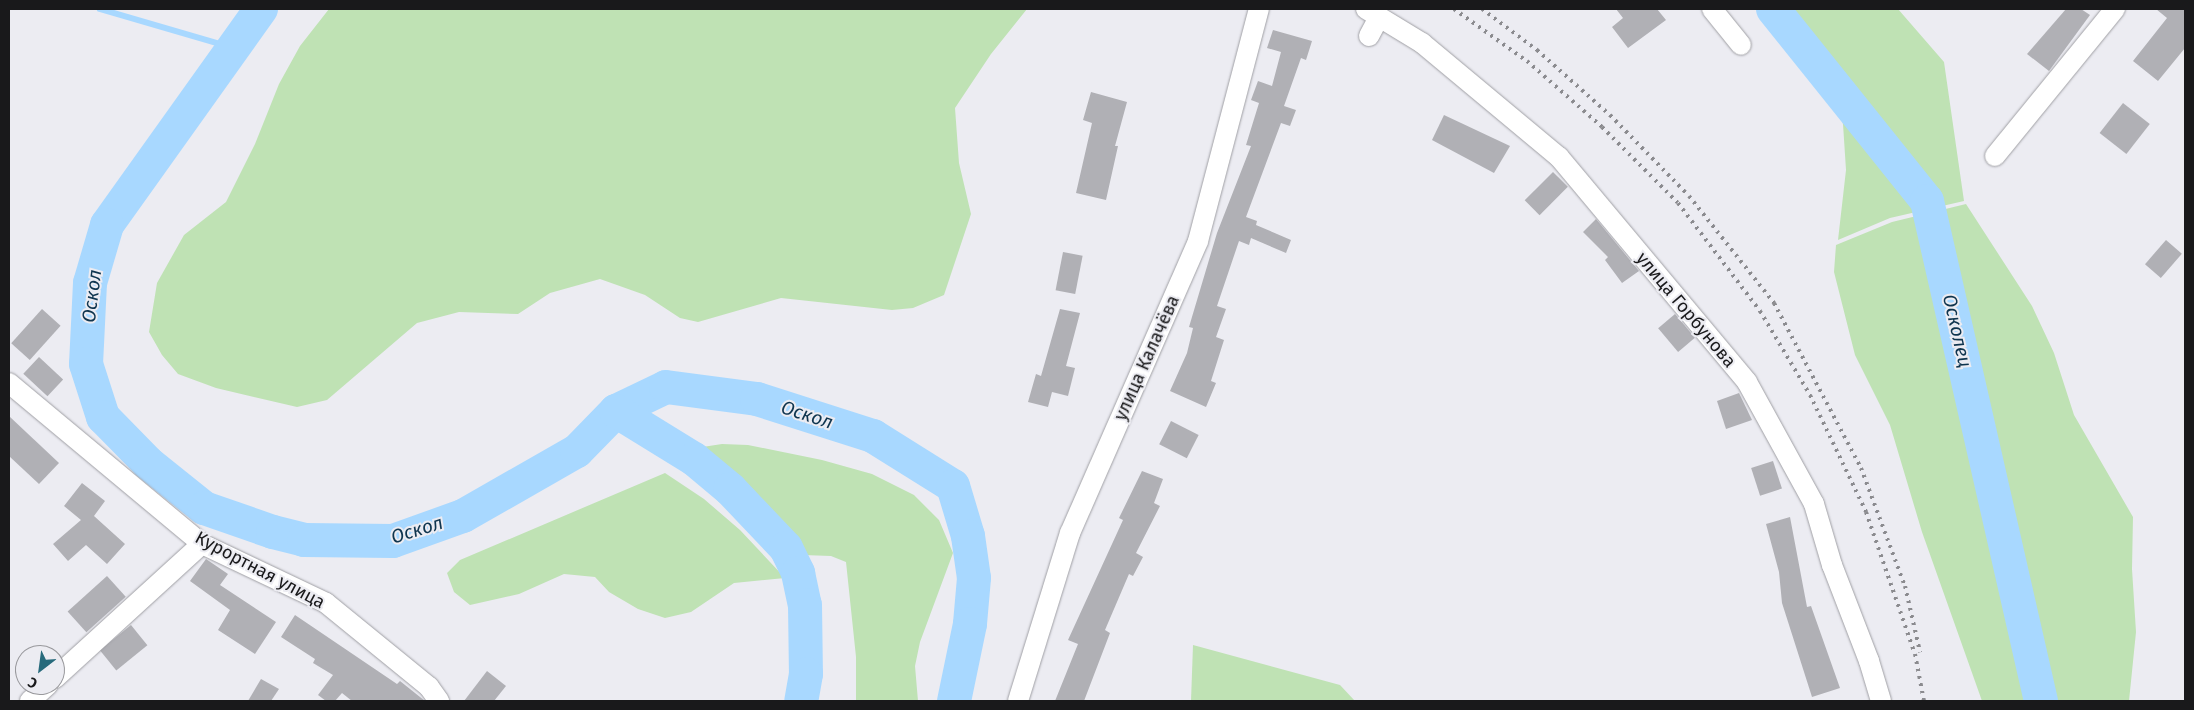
<!DOCTYPE html>
<meta charset="utf-8">
<style>
body{margin:0}
#map{position:relative;width:2194px;height:710px;overflow:hidden;background:#ececf2;font-family:"Fira Sans",sans-serif}
div>[style]{position:absolute}
[style*='--x']{left:calc(var(--x)*1px);top:calc(var(--y)*1px);width:calc(var(--w)*1px);rotate:calc(var(--a)*1deg)}
.green>*{inset:0;background:#bfe2b4}
.stream>*{height:5.5px;margin:-2.75px;padding:0 2.75px;transform-origin:2.75px;border-radius:2.75px;background:#a8d8ff}
.river>*{height:34px;margin:-17px;padding:0 17px;transform-origin:17px;border-radius:17px;background:#a8d8ff}
.building>*{inset:0;background:#b0b0b5;transform-origin:0 0}
.roads{filter:drop-shadow(0 0 1px #9f9fa4) drop-shadow(0 0 1px #9f9fa4)}
.minor>*{height:20px;margin:-10px;padding:0 10px;transform-origin:10px;border-radius:10px;background:#fff}
.rail>*{height:4px;margin-top:-2px;transform-origin:0;background:repeating-linear-gradient(90deg,#8b8b8f 0 2.5px,transparent 0 7.5px)}
span{translate:-50% -50%;white-space:nowrap;text-align:center;line-height:1.15;-webkit-text-stroke:4px #ececf2;paint-order:stroke}
.street-label{font-size:18px;color:#19191b}
.water-label{font-size:19px;color:#0f354f;font-style:italic}
.frame{position:absolute;inset:0;border:10px solid #19191b;pointer-events:none}
.north{position:absolute;left:15px;top:645px;width:50px;height:50px;box-sizing:border-box;background:#ececf2;border:1px solid #98989c;border-radius:50%;rotate:210deg;font-size:14px;font-weight:700;line-height:20px;text-align:center;color:#19191b}
.north::after{content:'';display:block;margin:auto;width:18px;height:22px;background:#276a7c;clip-path:polygon(50% 0,100% 100%,50% 72%,0 100%)}
</style>
<div id="map">
<div class="green">
<i style="clip-path:polygon(329px 9px,1027px 9px,991px 54px,955px 108px,959px 163px,971px 214px,944px 295px,913px 308px,892px 310px,781px 298px,698px 322px,680px 318px,645px 295px,600px 279px,550px 293px,518px 314px,459px 312px,417px 323px,327px 400px,297px 407px,216px 388px,178px 374px,162px 355px,149px 332px,157px 283px,184px 235px,226px 202px,255px 144px,279px 84px,300px 46px)"></i>
<i style="clip-path:polygon(1766px 9px,1898px 9px,1944px 62px,1964px 201px,1890px 218px,1838px 240px,1846px 170px,1843px 124px,1833px 94px,1816px 64px)"></i>
<i style="clip-path:polygon(1966px 204px,2032px 306px,2054px 353px,2074px 415px,2133px 517px,2132px 569px,2136px 632px,2129px 701px,1982px 701px,1922px 532px,1890px 425px,1855px 355px,1834px 272px,1836px 245px,1892px 222px)"></i>
<i style="clip-path:polygon(722px 444px,748px 445px,822px 460px,872px 474px,914px 495px,939px 520px,953px 553px,920px 642px,915px 666px,918px 701px,856px 701px,856px 657px,846px 562px,831px 556px,803px 555px,757px 507px,721px 476px,683px 450px)"></i>
<i style="clip-path:polygon(665px 473px,704px 499px,740px 530px,785px 578px,734px 583px,691px 612px,665px 618px,638px 609px,609px 592px,595px 577px,564px 574px,519px 594px,470px 605px,454px 592px,447px 573px,460px 560px)"></i>
<i style="clip-path:polygon(1193px 645px,1340px 685px,1355px 701px,1191px 701px)"></i>
</div>
<div class="stream">
<i style="--x:100;--y:9;--w:136;--a:16.2"></i>
</div>
<div class="river">
<i style="--x:261;--y:9;--w:265;--a:125.5"></i>
<i style="--x:107;--y:225;--w:60;--a:106.3"></i>
<i style="--x:90;--y:283;--w:81;--a:92.8"></i>
<i style="--x:86;--y:364;--w:56;--a:72.2"></i>
<i style="--x:103;--y:417;--w:64;--a:45.6"></i>
<i style="--x:148;--y:463;--w:72;--a:38.8"></i>
<i style="--x:204;--y:508;--w:73;--a:19.2"></i>
<i style="--x:273;--y:532;--w:32;--a:14"></i>
<i style="--x:304;--y:540;--w:89;--a:0.6"></i>
<i style="--x:393;--y:541;--w:74;--a:-19.7"></i>
<i style="--x:463;--y:516;--w:131;--a:-29.7"></i>
<i style="--x:577;--y:451;--w:56;--a:-45.7"></i>
<i style="--x:616;--y:411;--w:55;--a:-25.6"></i>
<i style="--x:666;--y:387;--w:92;--a:7.5"></i>
<i style="--x:757;--y:399;--w:122;--a:17.7"></i>
<i style="--x:873;--y:436;--w:94;--a:32"></i>
<i style="--x:953;--y:486;--w:52;--a:73.3"></i>
<i style="--x:968;--y:536;--w:42;--a:81.9"></i>
<i style="--x:974;--y:578;--w:46;--a:95"></i>
<i style="--x:970;--y:624;--w:79;--a:101.7"></i>
<i style="--x:1773;--y:9;--w:246;--a:51.3"></i>
<i style="--x:1927;--y:201;--w:513;--a:77.16"></i>
<i style="--x:616;--y:411;--w:92;--a:31.6"></i>
<i style="--x:694;--y:459;--w:47;--a:39.8"></i>
<i style="--x:730;--y:489;--w:81;--a:46.5"></i>
<i style="--x:786;--y:548;--w:28;--a:64"></i>
<i style="--x:798;--y:573;--w:33;--a:78"></i>
<i style="--x:805;--y:605;--w:69;--a:89.2"></i>
<i style="--x:806;--y:674;--w:27;--a:100"></i>
</div>
<div class="building">
<i style="clip-path:polygon(1616px 9px,1657px 9px,1666px 20px,1628px 48px,1612px 27px,1623px 18px)"></i>
<i style="clip-path:polygon(2066px 9px,2081px 9px,2090px 15px,2049px 71px,2027px 54px)"></i>
<i style="clip-path:polygon(2156px 9px,2185px 9px,2185px 48px,2158px 81px,2133px 61px,2167px 18px)"></i>
<i style="clip-path:polygon(1273px 30px,1312px 41px,1306px 60px,1301px 58px,1284px 106px,1296px 110px,1290px 126px,1281px 123px,1246px 217px,1257px 221px,1256px 225px,1291px 240px,1286px 253px,1251px 238px,1249px 245px,1239px 241px,1217px 306px,1226px 309px,1216px 337px,1224px 340px,1211px 381px,1216px 383px,1206px 407px,1170px 391px,1187px 353px,1193px 328px,1189px 327px,1217px 233px,1251px 146px,1246px 145px,1259px 103px,1251px 100px,1258px 81px,1272px 86px,1281px 52px,1267px 48px)"></i>
<i style="clip-path:polygon(1091px 92px,1127px 102px,1115px 146px,1118px 146px,1106px 200px,1076px 193px,1092px 123px,1083px 120px)"></i>
<i style="left:2123px;top:103px;width:34px;height:38px;rotate:38deg"></i>
<i style="clip-path:polygon(1444px 115px,1510px 146px,1494px 173px,1432px 140px)"></i>
<i style="left:1553px;top:172px;width:21px;height:40px;rotate:45deg"></i>
<i style="clip-path:polygon(1596px 219px,1639px 271px,1622px 283px,1605px 260px,1608px 257px,1583px 232px)"></i>
<i style="left:2166px;top:240px;width:21px;height:32px;rotate:41deg"></i>
<i style="left:1063px;top:252px;width:20px;height:39px;rotate:11deg"></i>
<i style="left:42px;top:309px;width:25px;height:46px;rotate:42deg"></i>
<i style="clip-path:polygon(1060px 309px,1080px 313px,1066px 366px,1075px 368px,1068px 396px,1052px 392px,1048px 407px,1028px 402px,1036px 374px,1041px 376px)"></i>
<i style="left:1675px;top:314px;width:31px;height:22px;rotate:50deg"></i>
<i style="left:39px;top:357px;width:33px;height:23px;rotate:43deg"></i>
<i style="clip-path:polygon(1739px 393px,1752px 420px,1726px 429px,1717px 401px)"></i>
<i style="clip-path:polygon(9px 416px,59px 463px,39px 484px,9px 456px)"></i>
<i style="left:1171px;top:421px;width:31px;height:26px;rotate:27deg"></i>
<i style="left:1773px;top:461px;width:29px;height:23px;rotate:72deg"></i>
<i style="clip-path:polygon(1142px 471px,1163px 479px,1154px 503px,1160px 506px,1136px 553px,1143px 557px,1133px 576px,1129px 574px,1105px 630px,1110px 633px,1084px 701px,1055px 701px,1078px 644px,1068px 640px,1123px 520px,1119px 518px)"></i>
<i style="clip-path:polygon(82px 483px,105px 501px,94px 516px,125px 544px,107px 564px,86px 545px,68px 561px,53px 544px,81px 520px,64px 506px)"></i>
<i style="clip-path:polygon(1790px 517px,1807px 607px,1811px 606px,1840px 688px,1812px 697px,1782px 603px,1779px 572px,1766px 524px)"></i>
<i style="clip-path:polygon(206px 559px,228px 574px,220px 585px,276px 622px,255px 654px,218px 630px,230px 610px,190px 581px)"></i>
<i style="left:107px;top:576px;width:28px;height:53px;rotate:48deg"></i>
<i style="clip-path:polygon(295px 615px,397px 684px,400px 681px,425px 701px,352px 701px,342px 693px,335px 701px,326px 701px,318px 695px,333px 675px,313px 663px,315px 659px,281px 637px)"></i>
<i style="left:131px;top:625px;width:26px;height:40px;rotate:51deg"></i>
<i style="clip-path:polygon(487px 671px,506px 686px,494px 701px,464px 701px)"></i>
<i style="clip-path:polygon(261px 679px,279px 689px,271px 701px,248px 701px)"></i>
</div>
<div class="roads">
<div class="minor">
<i style="--x:1366;--y:9;--w:66;--a:31.3"></i>
<i style="--x:1422;--y:43;--w:178;--a:39.8"></i>
<i style="--x:1559;--y:157;--w:293;--a:50.1"></i>
<i style="--x:1747;--y:382;--w:139;--a:61.2"></i>
<i style="--x:1814;--y:504;--w:64;--a:73.6"></i>
<i style="--x:1832;--y:565;--w:103;--a:68.9"></i>
<i style="--x:1869;--y:661;--w:42;--a:73.3"></i>
<i style="--x:1712;--y:9;--w:46;--a:51.1"></i>
<i style="--x:1369;--y:36;--w:21;--a:-62"></i>
<i style="--x:1995;--y:156;--w:190;--a:-50.8"></i>
<i style="--x:9;--y:383;--w:251;--a:39.8"></i>
<i style="--x:202;--y:544;--w:137;--a:25.4"></i>
<i style="--x:326;--y:603;--w:133;--a:39.2"></i>
<i style="--x:429;--y:687;--w:17;--a:54"></i>
<i style="--x:55;--y:678;--w:199;--a:-42.4"></i>
<i style="--x:30;--y:701;--w:24;--a:-42"></i>
<i style="--x:1018;--y:701;--w:176;--a:-72.8"></i>
<i style="--x:1070;--y:533;--w:319;--a:-66.3"></i>
<i style="--x:1198;--y:241;--w:240;--a:-75.3"></i>
</div>
</div>
<div class="rail">
<i style="--x:1454;--y:9;--w:90;--a:35.5"></i>
<i style="--x:1527;--y:61;--w:100;--a:41.3"></i>
<i style="--x:1602;--y:127;--w:107;--a:45"></i>
<i style="--x:1678;--y:203;--w:136;--a:52.8"></i>
<i style="--x:1760;--y:311;--w:98;--a:59.2"></i>
<i style="--x:1810;--y:395;--w:130;--a:64.4"></i>
<i style="--x:1866;--y:512;--w:150;--a:71"></i>
<i style="--x:1915;--y:654;--w:48;--a:79.2"></i>
<i style="--x:1482;--y:9;--w:69;--a:36.7"></i>
<i style="--x:1537;--y:50;--w:98;--a:41.7"></i>
<i style="--x:1610;--y:115;--w:113;--a:45.7"></i>
<i style="--x:1689;--y:196;--w:137;--a:51.5"></i>
<i style="--x:1774;--y:303;--w:187;--a:62.2"></i>
<i style="--x:1861;--y:468;--w:126;--a:69.6"></i>
<i style="--x:1905;--y:586;--w:68;--a:77.2"></i>
</div>
<div class="street-label">
<span style="left:1686px;top:310px;rotate:50deg">улица Горбунова</span>
<span style="left:1147px;top:358px;rotate:-66deg">улица Калачёва</span>
<span style="left:260px;top:570px;rotate:28deg">Курортная улица</span>
</div>
<div class="water-label">
<span style="left:92px;top:296px;rotate:-83deg">Оскол</span>
<span style="left:1957px;top:331px;rotate:77deg">Осколец</span>
<span style="left:807px;top:415px;rotate:18deg">Оскол</span>
<span style="left:417px;top:530px;rotate:-17deg">Оскол</span>
</div>
<div class="frame"></div>
<div class="north">С</div>
</div>
